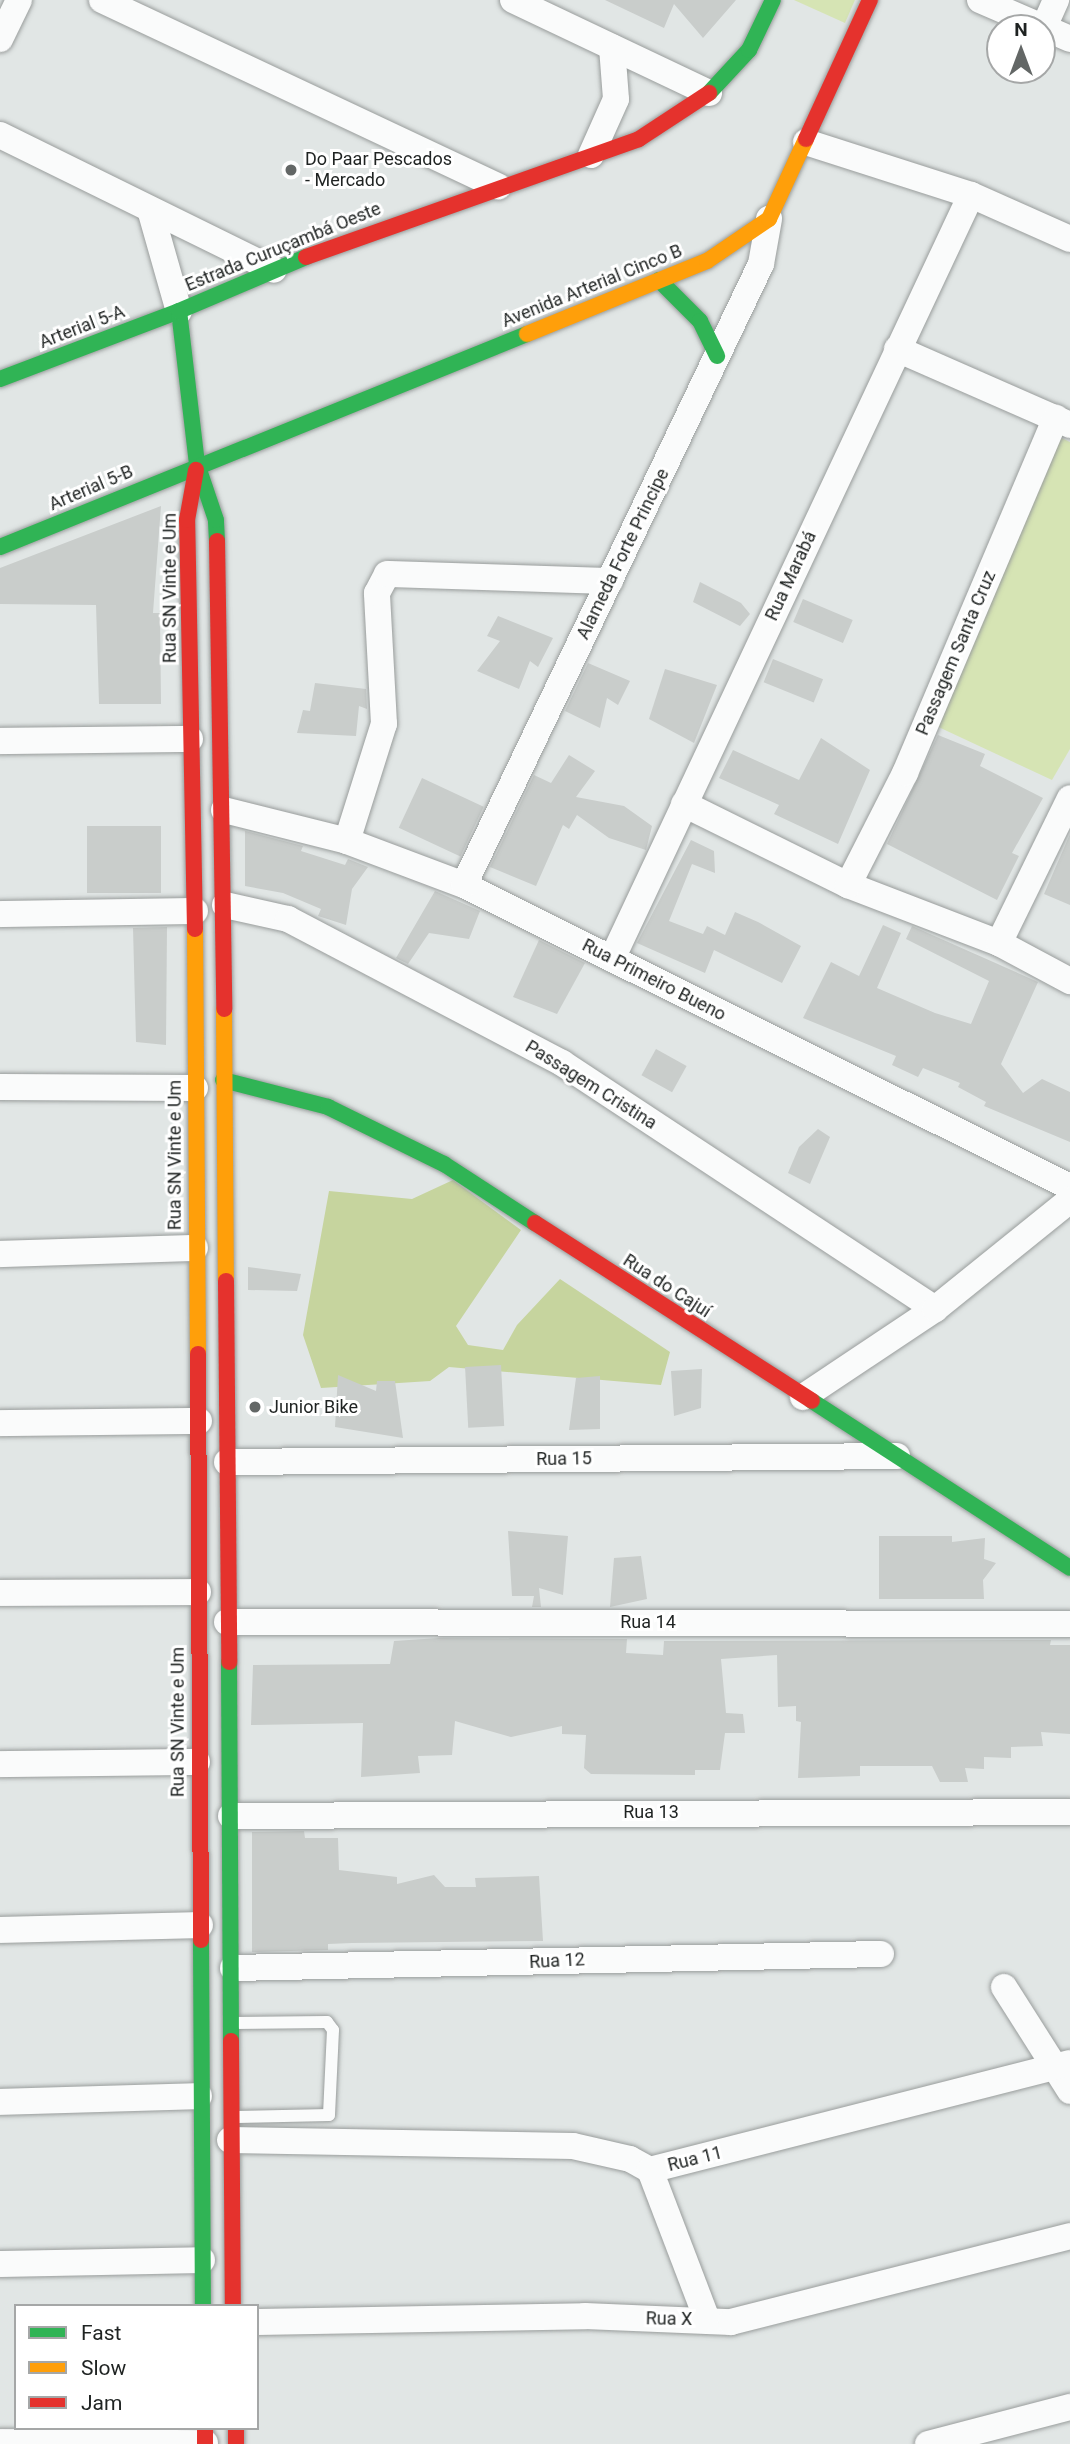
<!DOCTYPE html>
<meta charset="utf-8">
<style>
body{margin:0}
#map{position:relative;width:1070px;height:2444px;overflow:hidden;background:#e1e6e5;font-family:Roboto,sans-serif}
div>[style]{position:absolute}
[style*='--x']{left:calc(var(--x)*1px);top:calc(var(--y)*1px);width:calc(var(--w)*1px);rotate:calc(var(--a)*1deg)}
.green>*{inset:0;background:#d6e4b4}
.forest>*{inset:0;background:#c6d49e}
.building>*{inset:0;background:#c9cdcb;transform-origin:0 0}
.roads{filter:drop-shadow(0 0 2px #999d9c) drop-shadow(0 0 2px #999d9c)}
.lane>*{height:12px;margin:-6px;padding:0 6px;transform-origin:6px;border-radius:6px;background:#fafbfb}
.street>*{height:26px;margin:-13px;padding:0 13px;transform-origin:13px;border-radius:13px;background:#fafbfb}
.fast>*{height:16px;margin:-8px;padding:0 8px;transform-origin:8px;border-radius:8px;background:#30b455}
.slow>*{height:16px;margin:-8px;padding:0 8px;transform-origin:8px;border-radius:8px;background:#ff9f0a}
.jam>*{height:16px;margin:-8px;padding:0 8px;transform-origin:8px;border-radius:8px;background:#e5322d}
.dots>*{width:19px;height:19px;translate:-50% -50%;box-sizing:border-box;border:4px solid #fff;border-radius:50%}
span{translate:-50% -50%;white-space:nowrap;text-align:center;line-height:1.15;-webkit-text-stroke:6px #fff;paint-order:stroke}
.poi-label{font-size:18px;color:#1f2322}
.left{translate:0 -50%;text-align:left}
.street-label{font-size:18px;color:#1f2322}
.legend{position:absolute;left:14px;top:2304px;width:245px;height:126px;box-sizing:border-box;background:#fff;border:2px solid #a5a7a7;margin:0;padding:9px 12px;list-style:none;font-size:21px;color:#1f2322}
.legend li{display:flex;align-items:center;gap:14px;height:35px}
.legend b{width:35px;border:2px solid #a5a7a7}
.north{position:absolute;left:986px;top:14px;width:70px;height:70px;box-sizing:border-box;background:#fff;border:2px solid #a5a7a7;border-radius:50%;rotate:0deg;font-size:19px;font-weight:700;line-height:28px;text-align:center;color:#1f2322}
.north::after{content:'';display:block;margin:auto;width:24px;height:32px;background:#636766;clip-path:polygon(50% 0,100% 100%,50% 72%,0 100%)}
</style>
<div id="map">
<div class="green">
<i style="clip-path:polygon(794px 0,855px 0,845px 23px)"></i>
<i style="clip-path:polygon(1057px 436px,1070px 442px,1070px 749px,1052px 780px,932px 724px)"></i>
</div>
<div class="forest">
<i style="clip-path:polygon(453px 1180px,521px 1230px,456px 1326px,468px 1345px,503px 1350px,517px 1325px,560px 1279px,670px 1352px,661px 1385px,449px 1367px,430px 1381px,321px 1388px,303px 1335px,329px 1191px,412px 1199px)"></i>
</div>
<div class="building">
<i style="clip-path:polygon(605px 0,736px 0,703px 38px,674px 4px,664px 28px)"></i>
<i style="clip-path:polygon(161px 506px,153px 613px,160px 613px,161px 704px,99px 704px,96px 605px,0 604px,0 568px)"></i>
<i style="clip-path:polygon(700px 582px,741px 603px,750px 614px,740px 626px,693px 602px)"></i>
<i style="left:803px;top:599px;width:54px;height:25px;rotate:23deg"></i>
<i style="clip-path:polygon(498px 616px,553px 638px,538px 667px,530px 661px,519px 689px,477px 671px,500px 641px,487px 636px)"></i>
<i style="left:773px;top:659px;width:54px;height:25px;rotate:22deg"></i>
<i style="clip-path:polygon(588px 663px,630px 681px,618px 705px,607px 698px,600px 728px,565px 711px)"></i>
<i style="clip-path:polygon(665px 669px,717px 685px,694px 743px,649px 719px)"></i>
<i style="clip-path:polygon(315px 683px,366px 689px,367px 709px,359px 706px,356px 736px,297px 733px,303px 710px,310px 711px)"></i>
<i style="clip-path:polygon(938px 735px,985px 754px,980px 766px,1043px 798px,1012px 853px,1019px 856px,997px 900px,887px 844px)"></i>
<i style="clip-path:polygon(821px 738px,870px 770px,838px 844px,774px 814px,779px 805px,719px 778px,733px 750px,799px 780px)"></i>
<i style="clip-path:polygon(569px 755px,595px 771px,576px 797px,624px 806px,652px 826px,646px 850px,609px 838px,577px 815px,569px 829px,563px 825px,536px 886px,490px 867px,534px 775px,551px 783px)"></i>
<i style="left:422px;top:778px;width:68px;height:55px;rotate:25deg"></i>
<i style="left:87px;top:826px;width:74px;height:67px"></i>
<i style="clip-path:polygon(245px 831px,303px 846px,301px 851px,345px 865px,348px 859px,368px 867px,352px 889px,346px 925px,318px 916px,321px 909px,283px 893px,245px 886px)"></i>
<i style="clip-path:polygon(1070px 834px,1070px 905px,1044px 894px)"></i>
<i style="clip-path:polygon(691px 840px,714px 851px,715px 873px,692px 864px,669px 921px,703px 934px,707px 926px,725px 935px,735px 912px,758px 922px,801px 946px,782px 983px,714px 950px,705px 973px,637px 943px)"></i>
<i style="clip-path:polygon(435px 891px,480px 911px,469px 939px,429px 933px,408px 964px,396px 958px)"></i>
<i style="clip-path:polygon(883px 925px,901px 933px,877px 988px,935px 1013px,971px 1024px,989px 981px,906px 939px,912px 926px,1038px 982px,1001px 1064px,1023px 1093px,1042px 1079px,1070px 1092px,1070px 1142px,984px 1106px,986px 1102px,958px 1087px,960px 1083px,923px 1068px,918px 1077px,892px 1065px,896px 1056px,803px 1018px,831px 962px,859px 976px)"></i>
<i style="clip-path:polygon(167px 927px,166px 1045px,136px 1042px,133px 928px)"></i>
<i style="clip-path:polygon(539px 940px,585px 963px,557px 1014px,513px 997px)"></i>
<i style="left:656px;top:1049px;width:35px;height:30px;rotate:29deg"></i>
<i style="clip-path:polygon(818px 1129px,830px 1137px,810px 1184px,788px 1173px,799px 1147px)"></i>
<i style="clip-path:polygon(248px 1267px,301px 1274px,297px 1291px,248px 1290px)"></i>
<i style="left:501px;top:1365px;width:61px;height:36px;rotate:87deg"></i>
<i style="clip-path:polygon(702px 1369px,701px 1408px,674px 1416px,671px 1371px)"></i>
<i style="clip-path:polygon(338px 1375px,376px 1391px,377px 1381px,395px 1381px,403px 1438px,335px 1427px)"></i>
<i style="clip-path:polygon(600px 1376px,600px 1429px,569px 1430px,576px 1378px)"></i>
<i style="clip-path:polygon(508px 1531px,568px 1536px,563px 1595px,539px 1588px,541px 1607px,532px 1607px,534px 1596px,512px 1596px)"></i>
<i style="clip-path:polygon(879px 1536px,952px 1536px,952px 1542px,985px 1538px,984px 1559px,996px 1563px,983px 1580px,984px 1599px,879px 1599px)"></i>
<i style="clip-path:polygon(641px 1556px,647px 1599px,610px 1607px,614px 1558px)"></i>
<i style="clip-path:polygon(439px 1638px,627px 1639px,626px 1653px,663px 1655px,664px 1641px,1051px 1640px,1050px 1645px,1070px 1645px,1070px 1734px,1041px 1732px,1043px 1746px,1011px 1747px,1011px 1758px,984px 1757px,984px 1769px,965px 1768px,968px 1782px,940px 1782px,932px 1766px,860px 1766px,860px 1776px,798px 1778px,801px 1722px,796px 1721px,796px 1706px,778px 1707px,777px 1655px,721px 1659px,726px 1713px,743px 1714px,745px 1733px,725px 1733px,720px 1770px,695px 1770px,695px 1775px,591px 1774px,584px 1768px,586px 1735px,562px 1734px,562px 1726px,511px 1737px,455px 1721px,452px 1755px,418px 1756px,420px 1773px,361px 1777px,363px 1723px,251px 1725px,253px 1665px,390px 1664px,394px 1641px)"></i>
<i style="clip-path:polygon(304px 1831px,305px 1838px,338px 1838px,339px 1870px,397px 1877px,397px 1884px,434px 1875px,445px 1887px,476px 1887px,475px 1878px,539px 1876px,543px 1941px,352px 1943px,328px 1944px,328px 1950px,252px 1952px,252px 1832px)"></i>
</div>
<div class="roads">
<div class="lane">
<i style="--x:234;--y:2023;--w:93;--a:-0.6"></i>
<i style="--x:327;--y:2022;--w:10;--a:53"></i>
<i style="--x:333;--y:2030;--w:85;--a:92.7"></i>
<i style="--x:329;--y:2115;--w:92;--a:178.8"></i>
</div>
<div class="street">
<i style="--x:102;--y:0;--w:438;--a:25.2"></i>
<i style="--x:513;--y:0;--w:217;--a:25.4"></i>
<i style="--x:980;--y:0;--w:98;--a:23.4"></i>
<i style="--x:1044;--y:27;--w:30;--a:-66"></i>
<i style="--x:0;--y:39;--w:43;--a:-64"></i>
<i style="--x:0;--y:135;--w:305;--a:26.2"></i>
<i style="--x:806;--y:142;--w:173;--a:17.8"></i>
<i style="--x:971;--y:195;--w:108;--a:24"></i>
<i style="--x:591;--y:155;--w:61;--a:-65.9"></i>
<i style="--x:616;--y:99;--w:52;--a:-94.4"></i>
<i style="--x:151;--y:213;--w:102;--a:74.1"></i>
<i style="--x:897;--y:349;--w:189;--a:23.7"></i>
<i style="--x:0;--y:741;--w:190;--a:-0.6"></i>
<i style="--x:684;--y:804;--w:183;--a:26.3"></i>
<i style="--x:848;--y:885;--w:162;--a:21"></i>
<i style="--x:999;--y:943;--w:81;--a:28.2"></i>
<i style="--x:224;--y:810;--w:127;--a:14.1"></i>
<i style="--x:347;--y:841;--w:125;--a:20.6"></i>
<i style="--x:464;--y:885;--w:677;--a:26.49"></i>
<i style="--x:347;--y:841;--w:123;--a:-72.5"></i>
<i style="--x:384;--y:724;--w:131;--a:-93.1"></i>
<i style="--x:377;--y:593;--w:21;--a:-62"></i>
<i style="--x:387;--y:574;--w:223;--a:1.8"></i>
<i style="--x:464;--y:885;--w:688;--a:-64.44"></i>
<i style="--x:761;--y:264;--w:46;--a:-79.9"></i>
<i style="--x:848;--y:885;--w:126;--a:-63"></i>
<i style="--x:905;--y:773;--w:386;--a:-67"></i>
<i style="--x:225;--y:905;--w:65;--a:12.5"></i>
<i style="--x:288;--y:919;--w:310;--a:27.7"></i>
<i style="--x:562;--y:1063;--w:447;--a:33.4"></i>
<i style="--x:0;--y:914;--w:195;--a:-0.9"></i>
<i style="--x:999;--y:943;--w:161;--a:-63.9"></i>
<i style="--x:612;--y:959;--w:844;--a:-64.83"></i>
<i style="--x:0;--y:1087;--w:195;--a:0.3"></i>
<i style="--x:0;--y:1254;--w:195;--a:-1.8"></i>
<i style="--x:803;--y:1397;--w:159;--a:-33.7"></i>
<i style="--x:935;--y:1309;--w:174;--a:-38.9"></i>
<i style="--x:0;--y:1423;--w:199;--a:-0.6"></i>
<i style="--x:227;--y:1462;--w:670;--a:-0.51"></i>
<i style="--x:0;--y:1593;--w:198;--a:-0.3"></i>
<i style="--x:227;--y:1622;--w:843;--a:0.14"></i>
<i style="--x:0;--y:1764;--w:197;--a:-0.6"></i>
<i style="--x:231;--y:1816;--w:839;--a:-0.27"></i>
<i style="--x:0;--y:1930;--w:200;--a:-1.4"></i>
<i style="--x:233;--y:1968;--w:648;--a:-1.24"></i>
<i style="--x:1004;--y:1987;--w:123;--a:57.6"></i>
<i style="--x:0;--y:2102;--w:199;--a:-1.7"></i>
<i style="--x:230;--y:2140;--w:343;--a:1"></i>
<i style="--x:573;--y:2146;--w:58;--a:12.8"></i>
<i style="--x:630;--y:2159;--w:23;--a:29"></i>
<i style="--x:650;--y:2170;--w:433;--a:-14.3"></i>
<i style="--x:650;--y:2170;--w:160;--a:69.1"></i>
<i style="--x:0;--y:2264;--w:202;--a:-1.1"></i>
<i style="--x:257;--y:2322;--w:328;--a:-1"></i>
<i style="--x:585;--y:2316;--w:146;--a:2.4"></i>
<i style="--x:731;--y:2322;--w:350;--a:-14.2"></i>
<i style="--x:0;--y:2442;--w:205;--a:0.3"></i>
<i style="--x:928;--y:2444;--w:147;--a:-14.6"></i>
</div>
<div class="fast">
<i style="--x:709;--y:93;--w:59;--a:-47.1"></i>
<i style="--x:749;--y:50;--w:55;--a:-64.4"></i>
<i style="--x:659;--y:280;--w:58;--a:45"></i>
<i style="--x:700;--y:321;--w:39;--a:64"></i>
<i style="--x:0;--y:379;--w:191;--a:-20.8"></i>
<i style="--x:217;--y:541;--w:21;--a:-93"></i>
<i style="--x:216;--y:520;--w:59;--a:-108.7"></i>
<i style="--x:197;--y:464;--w:154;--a:-96.7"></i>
<i style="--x:179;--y:311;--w:138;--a:-23"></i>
<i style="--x:0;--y:547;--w:568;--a:-22.01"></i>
<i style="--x:223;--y:1080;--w:108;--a:14.4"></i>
<i style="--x:328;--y:1107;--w:129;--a:26.2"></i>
<i style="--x:444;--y:1164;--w:108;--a:33"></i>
<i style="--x:812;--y:1401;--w:307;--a:32.9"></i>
<i style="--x:229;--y:1662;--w:379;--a:89.7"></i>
<i style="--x:201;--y:1940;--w:366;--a:89.7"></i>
</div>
<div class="slow">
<i style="--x:527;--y:334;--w:194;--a:-22.1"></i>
<i style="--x:707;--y:261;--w:75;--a:-34.1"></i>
<i style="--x:769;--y:219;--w:88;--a:-65.2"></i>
<i style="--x:195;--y:929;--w:425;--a:89.6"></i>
<i style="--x:224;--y:1009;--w:272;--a:89.6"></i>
</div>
<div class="jam">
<i style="--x:806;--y:139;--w:153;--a:-65.3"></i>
<i style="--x:306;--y:257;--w:353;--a:-19.5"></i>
<i style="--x:639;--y:139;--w:84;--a:-33.3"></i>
<i style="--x:217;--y:541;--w:468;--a:89.1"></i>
<i style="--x:195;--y:929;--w:409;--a:-91.1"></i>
<i style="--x:187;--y:520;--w:51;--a:-79.8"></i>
<i style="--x:535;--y:1223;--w:329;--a:32.7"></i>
<i style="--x:226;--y:1281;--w:381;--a:89.5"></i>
<i style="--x:198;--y:1354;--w:586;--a:89.71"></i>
<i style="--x:231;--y:2041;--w:265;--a:89.6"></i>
<i style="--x:205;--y:2428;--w:16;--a:90"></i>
<i style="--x:236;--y:2428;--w:16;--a:90"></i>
</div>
</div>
<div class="dots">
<i style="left:291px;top:170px;background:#636766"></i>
<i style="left:255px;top:1407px;background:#636766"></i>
</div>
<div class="poi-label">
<span class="left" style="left:305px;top:170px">Do Paar Pescados<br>- Mercado</span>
<span class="left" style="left:269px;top:1407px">Junior Bike</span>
</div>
<div class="street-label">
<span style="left:283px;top:247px;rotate:-22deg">Estrada Curuçambá Oeste</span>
<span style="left:592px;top:286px;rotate:-22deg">Avenida Arterial Cinco B</span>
<span style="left:82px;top:327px;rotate:-21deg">Arterial 5-A</span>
<span style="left:91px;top:488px;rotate:-23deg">Arterial 5-B</span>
<span style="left:623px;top:554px;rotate:-64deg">Alameda Forte Principe</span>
<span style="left:791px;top:576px;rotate:-65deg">Rua Marabá</span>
<span style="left:170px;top:588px;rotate:-90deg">Rua SN Vinte e Um</span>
<span style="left:956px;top:653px;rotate:-67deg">Passagem Santa Cruz</span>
<span style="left:654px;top:980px;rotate:27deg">Rua Primeiro Bueno</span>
<span style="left:591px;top:1085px;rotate:32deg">Passagem Cristina</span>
<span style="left:175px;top:1155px;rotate:-90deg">Rua SN Vinte e Um</span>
<span style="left:667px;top:1286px;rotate:33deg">Rua do Cajuí</span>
<span style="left:564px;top:1459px;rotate:-1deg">Rua 15</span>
<span style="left:648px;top:1622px">Rua 14</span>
<span style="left:178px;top:1722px;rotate:-90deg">Rua SN Vinte e Um</span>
<span style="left:651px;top:1812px">Rua 13</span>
<span style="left:557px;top:1961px;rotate:-3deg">Rua 12</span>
<span style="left:695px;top:2159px;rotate:-14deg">Rua 11</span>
<span style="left:669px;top:2319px;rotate:1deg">Rua X</span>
</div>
<ul class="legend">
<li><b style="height:9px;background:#30b455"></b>Fast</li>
<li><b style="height:9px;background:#ff9f0a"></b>Slow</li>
<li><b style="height:9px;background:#e5322d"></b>Jam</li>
</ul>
<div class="north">N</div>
</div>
